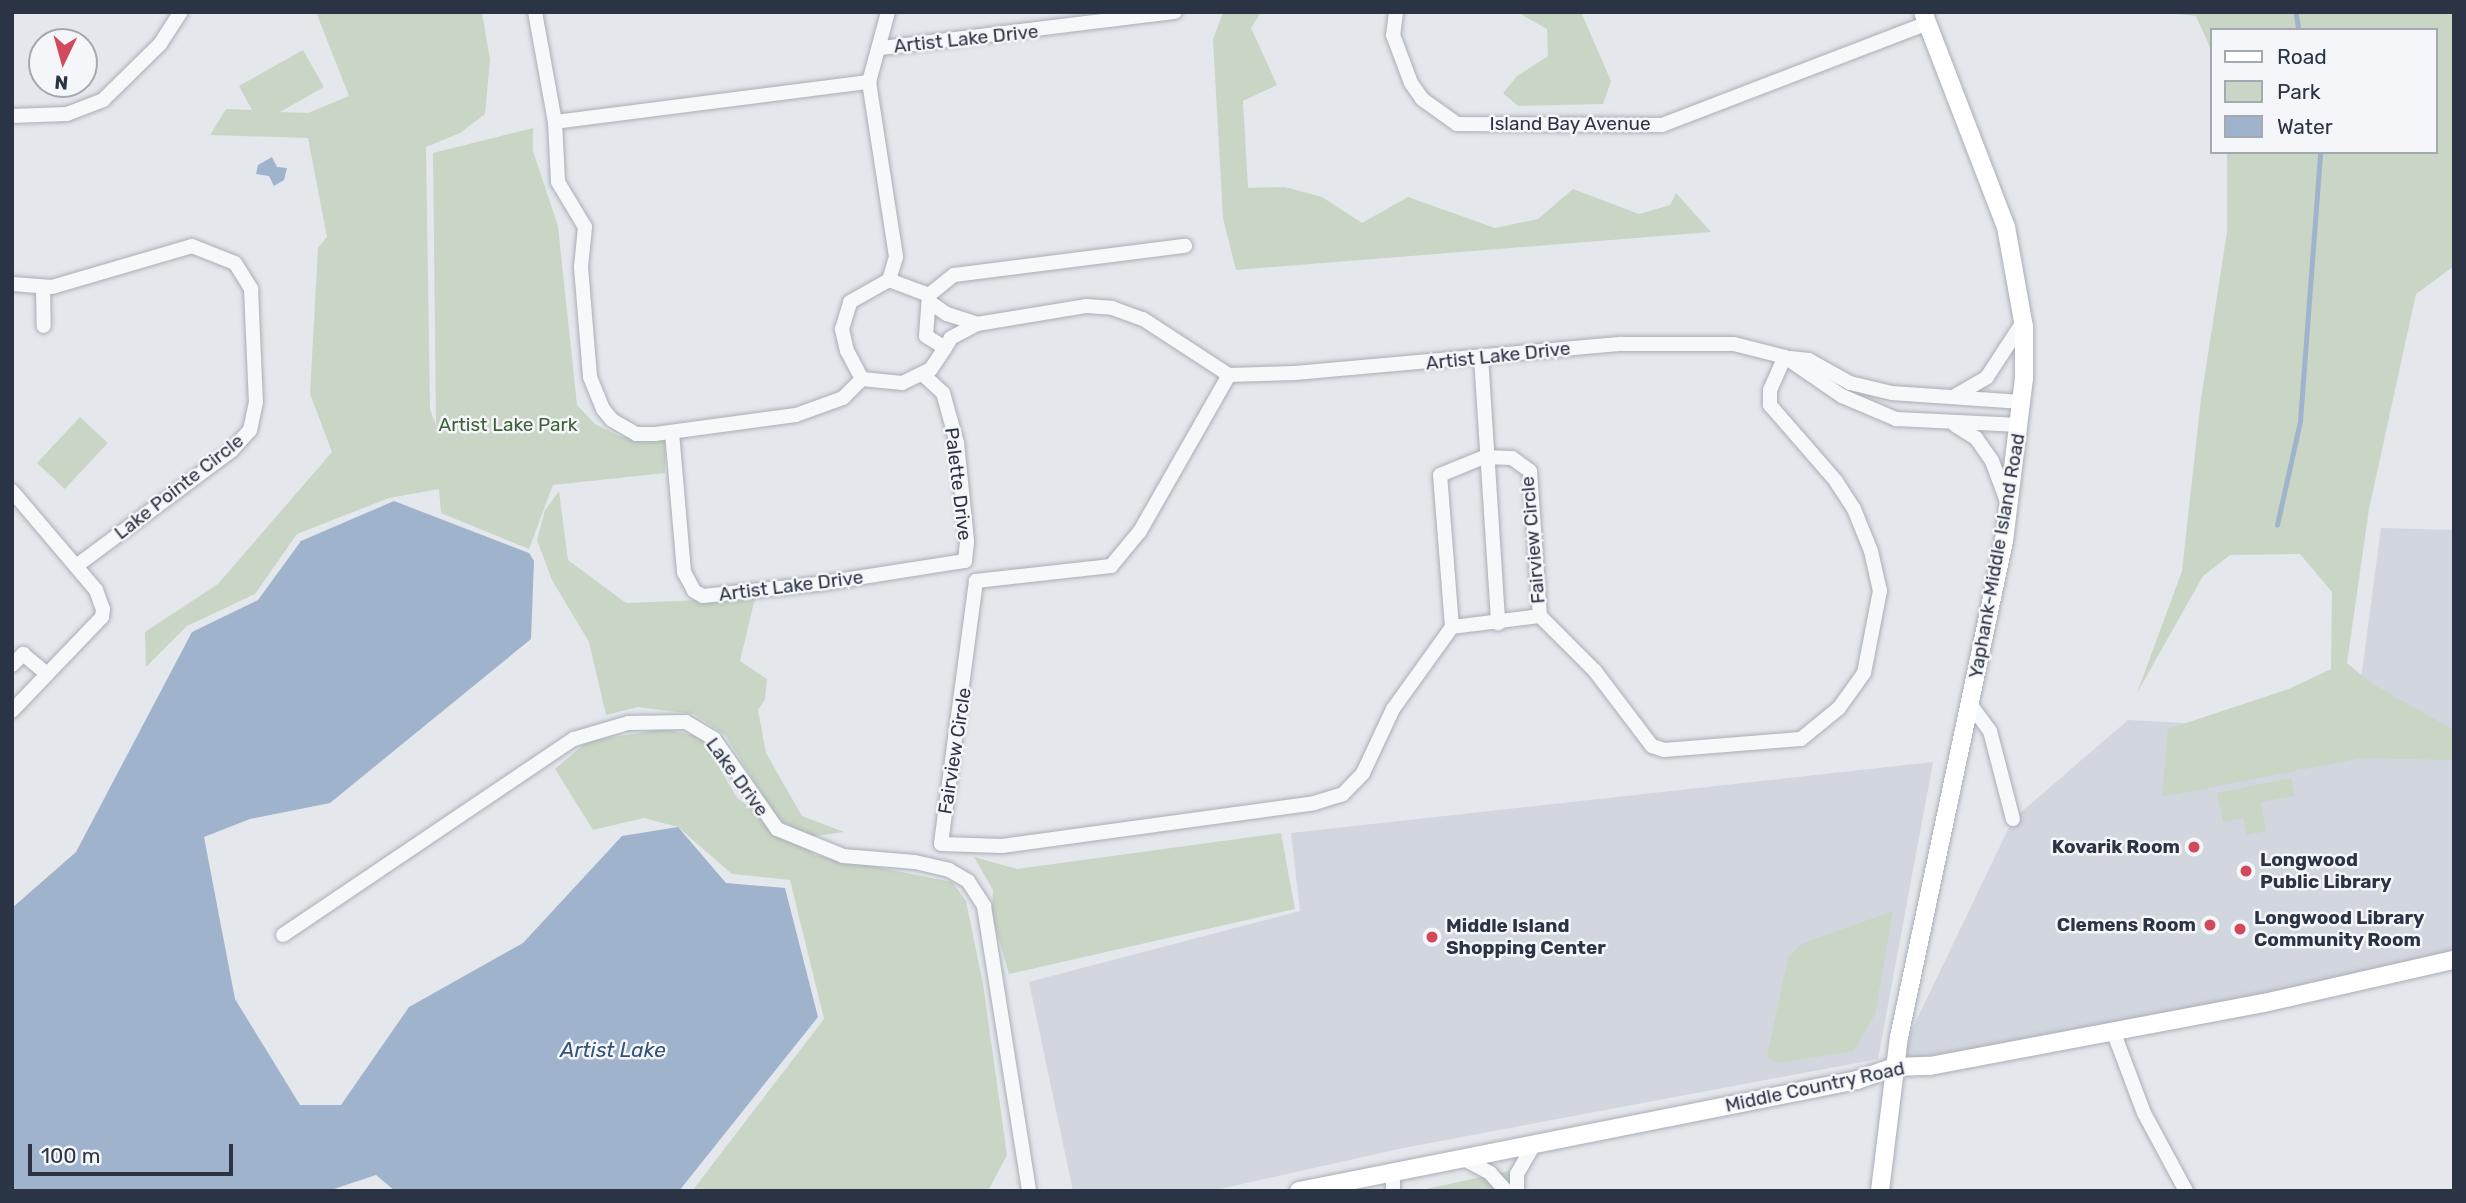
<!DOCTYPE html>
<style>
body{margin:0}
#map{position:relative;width:2466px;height:1203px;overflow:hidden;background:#e4e7ec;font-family:Rubik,sans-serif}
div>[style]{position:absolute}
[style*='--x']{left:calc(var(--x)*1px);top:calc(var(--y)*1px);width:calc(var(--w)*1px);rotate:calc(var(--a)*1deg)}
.built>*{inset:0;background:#d2d6de}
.green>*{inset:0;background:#c9d6c5;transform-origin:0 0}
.water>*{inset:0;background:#9fb4cc}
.stream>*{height:4.5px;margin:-2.25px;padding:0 2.25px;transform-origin:2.25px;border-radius:2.25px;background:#9fb4cc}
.roads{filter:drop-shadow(0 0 2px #a9aeb7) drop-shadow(0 0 2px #a9aeb7)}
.minor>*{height:14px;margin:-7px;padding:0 7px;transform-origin:7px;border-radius:7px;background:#f7f8fa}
.major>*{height:18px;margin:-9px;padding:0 9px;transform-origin:9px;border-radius:9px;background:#fff}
.dots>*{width:19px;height:19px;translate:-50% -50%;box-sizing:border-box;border:4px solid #f4f6f9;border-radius:50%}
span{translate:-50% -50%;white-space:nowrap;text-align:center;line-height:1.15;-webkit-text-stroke:5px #f4f6f9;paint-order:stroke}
.street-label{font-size:19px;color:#2b3445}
.park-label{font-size:19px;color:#3f6138}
.poi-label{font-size:19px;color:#2b3445;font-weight:700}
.right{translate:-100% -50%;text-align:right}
.left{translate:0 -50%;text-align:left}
.water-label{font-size:21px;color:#34527a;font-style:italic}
.frame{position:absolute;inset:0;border:14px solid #2b3445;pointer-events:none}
.legend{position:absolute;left:2210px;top:28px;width:228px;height:126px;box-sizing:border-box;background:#f4f6f9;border:2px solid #a4a8b1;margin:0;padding:9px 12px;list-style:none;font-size:21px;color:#2b3445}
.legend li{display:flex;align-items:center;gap:14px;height:35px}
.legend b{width:35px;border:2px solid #a4a8b1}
.north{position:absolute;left:28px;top:28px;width:70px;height:70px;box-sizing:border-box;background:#f4f6f9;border:2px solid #a4a8b1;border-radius:50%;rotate:185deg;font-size:19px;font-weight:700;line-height:28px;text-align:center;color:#2b3445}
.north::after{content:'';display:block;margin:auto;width:24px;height:32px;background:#d1495b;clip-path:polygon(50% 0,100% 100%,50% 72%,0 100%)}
.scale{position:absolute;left:28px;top:1144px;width:205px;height:32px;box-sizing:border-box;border:4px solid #2b3445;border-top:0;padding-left:9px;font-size:21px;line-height:24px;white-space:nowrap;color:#2b3445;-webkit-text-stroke:5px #f4f6f9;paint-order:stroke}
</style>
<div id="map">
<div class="built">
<i style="clip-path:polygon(2381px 528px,2454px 530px,2454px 955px,1894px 1067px,2013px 819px,2128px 720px,2354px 732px)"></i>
<i style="clip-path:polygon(1933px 762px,1878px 1059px,1403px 1148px,1211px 1191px,1073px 1191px,1029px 982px,1300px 911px,1291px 833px)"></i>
</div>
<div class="green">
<i style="clip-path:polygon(316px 12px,482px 12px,490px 60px,485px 114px,460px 133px,426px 147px,430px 409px,436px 426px,433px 153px,533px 128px,533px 151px,558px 226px,577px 405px,595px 424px,619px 436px,665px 440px,665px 473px,553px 485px,529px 549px,441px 513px,439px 489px,389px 498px,297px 534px,255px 594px,187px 626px,146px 667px,145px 632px,218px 584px,332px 452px,310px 394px,318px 248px,327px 237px,308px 138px,210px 135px,226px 109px,252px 110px,239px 86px,303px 50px,324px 87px,280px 112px,308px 113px,349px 96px)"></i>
<i style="clip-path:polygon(1223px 12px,1261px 12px,1251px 28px,1277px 85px,1243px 101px,1248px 188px,1285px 187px,1322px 197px,1362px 223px,1408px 197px,1495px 228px,1538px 219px,1573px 189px,1639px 214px,1670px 205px,1676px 193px,1711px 232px,1236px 270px,1223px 218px,1213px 40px)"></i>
<i style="clip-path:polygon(1517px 12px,1581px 12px,1611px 81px,1603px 104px,1518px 106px,1503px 93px,1517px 76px,1548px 56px,1547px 29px)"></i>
<i style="clip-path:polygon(2161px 12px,2454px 12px,2454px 266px,2416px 294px,2369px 509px,2347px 663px,2371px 683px,2454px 730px,2454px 760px,2361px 758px,2162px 797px,2168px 729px,2289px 689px,2331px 669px,2332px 592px,2300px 554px,2230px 555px,2203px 576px,2137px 693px,2182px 571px,2201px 399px,2227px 232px,2227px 152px,2436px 152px,2436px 30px,2212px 30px,2212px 52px,2196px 16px)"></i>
<i style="left:80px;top:417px;width:38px;height:63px;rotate:43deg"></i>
<i style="clip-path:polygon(559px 491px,568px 560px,626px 603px,755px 598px,740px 661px,767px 679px,765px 699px,758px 710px,766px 753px,802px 816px,844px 832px,808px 837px,778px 819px,725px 735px,694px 714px,638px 707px,606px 715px,589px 642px,552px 580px,537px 540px,545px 510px)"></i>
<i style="clip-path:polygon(664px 729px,701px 737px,737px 798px,815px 855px,952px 882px,966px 901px,983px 984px,1007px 1155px,988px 1191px,692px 1191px,824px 1019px,790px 880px,732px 874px,678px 827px,644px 818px,593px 830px,555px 769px,588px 741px)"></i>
<i style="clip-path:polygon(2291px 778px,2295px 796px,2261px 802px,2266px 831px,2247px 835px,2243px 818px,2223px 822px,2217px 793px)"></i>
<i style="clip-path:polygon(1281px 833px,1295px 909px,1009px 974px,992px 916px,993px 890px,974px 857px,1017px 869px)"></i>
<i style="clip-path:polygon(1893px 911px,1875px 1014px,1854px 1051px,1779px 1063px,1767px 1057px,1788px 957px,1801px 944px)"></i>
<i style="clip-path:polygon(1523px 1168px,1523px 1191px,1417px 1191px)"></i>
</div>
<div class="water">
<i style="clip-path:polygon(272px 157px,277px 167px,287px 168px,284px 180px,274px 186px,269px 176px,256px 174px,258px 165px)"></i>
<i style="clip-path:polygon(394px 501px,529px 553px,534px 561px,531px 639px,330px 803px,250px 819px,204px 837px,235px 999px,300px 1105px,341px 1105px,409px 1007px,523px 943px,622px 836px,678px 827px,726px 883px,785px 888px,818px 1017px,679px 1191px,395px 1191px,376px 1175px,328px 1191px,12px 1191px,12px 908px,76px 852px,192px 632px,258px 600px,301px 541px)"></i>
</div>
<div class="stream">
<i style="--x:2296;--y:12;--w:18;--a:81"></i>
<i style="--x:2277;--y:525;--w:107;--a:-77.5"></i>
<i style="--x:2300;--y:421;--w:270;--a:-85.7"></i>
</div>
<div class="roads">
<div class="minor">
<i style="--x:535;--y:12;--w:112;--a:79.7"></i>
<i style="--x:555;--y:122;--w:60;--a:87.1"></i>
<i style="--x:558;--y:182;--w:52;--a:59"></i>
<i style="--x:585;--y:227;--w:40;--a:95.7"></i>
<i style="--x:581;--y:267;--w:110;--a:85.3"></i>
<i style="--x:590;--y:377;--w:35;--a:68"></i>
<i style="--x:603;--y:409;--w:14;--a:51"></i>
<i style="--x:612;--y:420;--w:28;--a:30"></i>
<i style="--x:636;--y:434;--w:19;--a:0"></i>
<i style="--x:655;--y:434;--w:142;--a:-7.7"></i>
<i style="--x:796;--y:415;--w:50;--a:-19.9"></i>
<i style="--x:843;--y:398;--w:27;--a:-45"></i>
<i style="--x:888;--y:12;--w:73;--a:105.2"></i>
<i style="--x:869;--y:82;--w:177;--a:81.2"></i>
<i style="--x:896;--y:257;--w:24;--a:107"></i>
<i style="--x:1396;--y:12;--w:23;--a:97"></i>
<i style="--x:1393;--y:35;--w:51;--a:69.4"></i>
<i style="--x:1411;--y:83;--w:19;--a:55"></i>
<i style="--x:1422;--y:99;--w:43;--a:35.5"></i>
<i style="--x:1457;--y:124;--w:205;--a:0.3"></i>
<i style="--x:1662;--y:125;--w:285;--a:-21"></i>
<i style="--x:881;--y:48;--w:296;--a:-7"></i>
<i style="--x:12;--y:116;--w:55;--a:-2.1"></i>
<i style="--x:67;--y:114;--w:39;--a:-21"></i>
<i style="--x:103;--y:100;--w:80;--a:-44.5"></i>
<i style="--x:160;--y:44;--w:38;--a:-57"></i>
<i style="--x:555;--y:122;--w:317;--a:-7.3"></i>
<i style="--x:889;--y:280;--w:43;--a:20.6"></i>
<i style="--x:929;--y:295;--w:41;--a:94.2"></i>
<i style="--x:926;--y:336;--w:22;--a:32"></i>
<i style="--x:945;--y:348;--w:25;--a:124"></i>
<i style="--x:931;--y:369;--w:32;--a:154"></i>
<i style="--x:902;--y:383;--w:40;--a:-174.3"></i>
<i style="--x:862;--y:379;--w:32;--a:-118"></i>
<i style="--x:847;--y:351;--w:23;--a:-103"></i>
<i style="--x:842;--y:329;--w:28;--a:-73"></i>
<i style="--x:850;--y:302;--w:45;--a:-29.4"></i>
<i style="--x:12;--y:284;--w:40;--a:4.3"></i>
<i style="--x:52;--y:287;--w:146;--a:-16.3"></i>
<i style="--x:192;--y:246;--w:46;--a:21.6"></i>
<i style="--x:235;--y:263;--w:31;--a:58"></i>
<i style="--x:251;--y:289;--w:113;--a:87.5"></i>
<i style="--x:256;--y:402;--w:29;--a:102"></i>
<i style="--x:250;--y:430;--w:28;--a:132"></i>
<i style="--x:231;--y:451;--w:193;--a:143.4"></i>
<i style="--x:43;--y:287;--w:39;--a:89"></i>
<i style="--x:929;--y:295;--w:32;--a:-39"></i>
<i style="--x:954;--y:275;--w:233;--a:-7.2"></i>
<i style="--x:931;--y:303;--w:19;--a:35"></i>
<i style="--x:947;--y:314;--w:32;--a:18"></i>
<i style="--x:977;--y:324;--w:30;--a:152"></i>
<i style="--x:951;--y:338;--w:12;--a:121"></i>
<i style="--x:977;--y:324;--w:110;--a:-9.4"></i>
<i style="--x:1086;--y:306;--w:26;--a:4"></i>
<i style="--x:1112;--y:308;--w:33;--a:20"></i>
<i style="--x:1143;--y:319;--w:103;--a:33.1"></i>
<i style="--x:1229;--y:375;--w:66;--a:-1.7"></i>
<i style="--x:1295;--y:373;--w:328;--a:-5.1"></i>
<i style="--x:1622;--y:344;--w:112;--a:0"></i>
<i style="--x:1734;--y:344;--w:53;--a:14.3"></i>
<i style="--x:1785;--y:357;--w:69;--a:34.4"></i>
<i style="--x:1842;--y:396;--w:59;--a:23.1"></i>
<i style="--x:1896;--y:419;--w:124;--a:2.8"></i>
<i style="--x:1481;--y:357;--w:267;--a:86.3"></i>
<i style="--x:1790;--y:358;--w:19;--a:6"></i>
<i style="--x:1809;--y:360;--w:47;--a:29.3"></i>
<i style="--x:1850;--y:383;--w:43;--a:13.4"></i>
<i style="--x:1892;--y:393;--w:130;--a:4"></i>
<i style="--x:1229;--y:375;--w:180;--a:119.7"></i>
<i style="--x:1140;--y:531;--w:45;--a:129.6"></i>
<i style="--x:1111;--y:566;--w:136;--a:173.7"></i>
<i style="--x:976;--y:581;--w:265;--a:97.6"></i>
<i style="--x:941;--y:844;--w:61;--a:1.9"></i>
<i style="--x:1002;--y:846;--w:315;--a:-7.8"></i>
<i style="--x:1314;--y:803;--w:30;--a:-17"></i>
<i style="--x:1343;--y:794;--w:29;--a:-46"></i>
<i style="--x:1363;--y:773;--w:71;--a:-64.9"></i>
<i style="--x:1393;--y:709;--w:101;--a:-54.3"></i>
<i style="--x:1452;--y:627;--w:152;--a:-94.5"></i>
<i style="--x:1440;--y:475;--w:48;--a:-22.2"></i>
<i style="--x:1484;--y:457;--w:28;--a:2"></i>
<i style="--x:1512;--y:458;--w:22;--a:36"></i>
<i style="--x:1530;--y:471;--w:145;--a:86.1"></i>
<i style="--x:1540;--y:616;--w:78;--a:45"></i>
<i style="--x:1595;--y:671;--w:94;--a:52.8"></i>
<i style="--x:1652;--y:746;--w:13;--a:18"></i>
<i style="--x:1664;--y:750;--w:137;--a:-4.6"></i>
<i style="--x:1801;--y:739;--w:49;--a:-39.2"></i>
<i style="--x:1839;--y:708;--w:43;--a:-54.5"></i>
<i style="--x:1864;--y:673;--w:84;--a:-79"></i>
<i style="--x:1880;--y:591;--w:41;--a:-102.7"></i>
<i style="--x:1871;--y:551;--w:45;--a:-112"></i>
<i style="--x:1854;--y:509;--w:33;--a:-123"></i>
<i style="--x:1836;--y:481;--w:101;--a:-131"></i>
<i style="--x:1770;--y:405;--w:15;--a:-90"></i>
<i style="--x:1770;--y:390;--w:36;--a:-66"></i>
<i style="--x:1953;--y:397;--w:39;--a:-30"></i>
<i style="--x:1987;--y:377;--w:62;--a:-56.8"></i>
<i style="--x:1955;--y:425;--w:25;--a:32"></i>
<i style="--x:1976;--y:438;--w:28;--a:55"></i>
<i style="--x:1992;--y:461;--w:49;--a:69.7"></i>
<i style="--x:672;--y:432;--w:141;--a:85.1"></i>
<i style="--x:684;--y:572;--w:21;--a:62"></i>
<i style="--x:694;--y:591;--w:10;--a:29"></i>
<i style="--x:703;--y:596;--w:116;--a:-6"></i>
<i style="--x:818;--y:584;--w:149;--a:-8.9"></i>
<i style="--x:965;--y:561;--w:20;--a:-84"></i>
<i style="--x:967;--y:541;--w:99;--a:-95.8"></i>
<i style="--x:957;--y:443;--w:52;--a:-105.6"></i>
<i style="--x:943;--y:393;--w:26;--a:-137"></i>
<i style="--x:12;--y:491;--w:130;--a:49.7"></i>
<i style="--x:96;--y:590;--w:20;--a:70"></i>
<i style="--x:103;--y:609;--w:8;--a:97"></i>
<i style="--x:102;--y:617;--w:130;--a:133.8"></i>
<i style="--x:1452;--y:627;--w:89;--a:-7.1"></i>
<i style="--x:12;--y:665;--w:16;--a:-45"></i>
<i style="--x:23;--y:654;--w:31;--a:40"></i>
<i style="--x:1971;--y:705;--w:32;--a:54"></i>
<i style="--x:1990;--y:731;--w:91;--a:75.4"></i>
<i style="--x:283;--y:935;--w:351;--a:-34"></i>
<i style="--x:574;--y:739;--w:56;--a:-16.5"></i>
<i style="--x:628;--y:723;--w:58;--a:-1"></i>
<i style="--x:686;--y:722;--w:33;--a:31"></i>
<i style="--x:714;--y:739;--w:110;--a:55"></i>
<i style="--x:777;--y:829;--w:71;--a:22.2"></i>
<i style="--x:843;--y:856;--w:72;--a:4.8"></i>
<i style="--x:915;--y:862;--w:35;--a:13"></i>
<i style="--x:949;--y:870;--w:22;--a:30"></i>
<i style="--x:968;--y:881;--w:30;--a:57"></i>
<i style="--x:984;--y:906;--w:289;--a:81"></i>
<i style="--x:2113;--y:1031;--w:88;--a:69.3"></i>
<i style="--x:2144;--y:1113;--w:89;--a:61.7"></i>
<i style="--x:1464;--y:1159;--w:30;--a:28"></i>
<i style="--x:1490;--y:1173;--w:24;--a:48"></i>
<i style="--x:1393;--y:1191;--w:17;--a:-90"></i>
<i style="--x:1517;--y:1191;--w:17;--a:-90"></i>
<i style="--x:1517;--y:1174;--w:34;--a:-60"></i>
</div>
<div class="major">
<i style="--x:1299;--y:1191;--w:569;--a:-11.25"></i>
<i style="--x:1857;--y:1080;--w:39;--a:-19"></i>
<i style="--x:1894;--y:1067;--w:36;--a:-2"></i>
<i style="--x:1930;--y:1066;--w:340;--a:-10.7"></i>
<i style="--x:2264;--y:1003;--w:195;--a:-12.8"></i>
<i style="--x:1880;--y:1191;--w:155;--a:-83"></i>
<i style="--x:1899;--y:1037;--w:507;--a:-78.05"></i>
<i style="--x:2004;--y:541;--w:163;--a:-83"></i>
<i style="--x:2024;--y:379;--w:52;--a:-90"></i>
<i style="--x:2024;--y:327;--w:102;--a:-100.2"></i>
<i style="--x:2006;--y:227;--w:230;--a:-111.1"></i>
</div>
</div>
<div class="dots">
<i style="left:2194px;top:847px;background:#d1495b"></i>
<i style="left:2246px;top:871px;background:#d1495b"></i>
<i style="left:2210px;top:925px;background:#d1495b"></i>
<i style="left:2240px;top:929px;background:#d1495b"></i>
<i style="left:1432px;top:937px;background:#d1495b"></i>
</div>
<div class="street-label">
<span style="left:966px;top:39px;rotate:-6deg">Artist Lake Drive</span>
<span style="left:1570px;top:124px">Island Bay Avenue</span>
<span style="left:1498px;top:356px;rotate:-6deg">Artist Lake Drive</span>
<span style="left:958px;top:484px;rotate:83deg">Palette Drive</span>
<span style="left:179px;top:487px;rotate:-38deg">Lake Pointe Circle</span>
<span style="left:1533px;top:540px;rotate:-95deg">Fairview Circle</span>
<span style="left:1997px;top:556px;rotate:-80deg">Yaphank-Middle Island Road</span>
<span style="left:791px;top:586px;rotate:-7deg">Artist Lake Drive</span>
<span style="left:955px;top:751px;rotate:-81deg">Fairview Circle</span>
<span style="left:737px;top:777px;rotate:54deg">Lake Drive</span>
<span style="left:1815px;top:1087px;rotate:-12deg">Middle Country Road</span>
</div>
<div class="park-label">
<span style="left:508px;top:425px">Artist Lake Park</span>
</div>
<div class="poi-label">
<span class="right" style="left:2180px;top:847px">Kovarik Room</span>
<span class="left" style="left:2260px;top:871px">Longwood<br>Public Library</span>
<span class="left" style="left:2254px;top:929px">Longwood Library<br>Community Room</span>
<span class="right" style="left:2196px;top:925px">Clemens Room</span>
<span class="left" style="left:1446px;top:937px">Middle Island<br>Shopping Center</span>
</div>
<div class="water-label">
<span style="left:613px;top:1050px">Artist Lake</span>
</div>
<div class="frame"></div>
<ul class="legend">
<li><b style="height:9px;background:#fff"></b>Road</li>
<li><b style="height:19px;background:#c9d6c5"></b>Park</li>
<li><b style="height:19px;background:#9fb4cc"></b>Water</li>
</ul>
<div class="north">N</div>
<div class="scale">100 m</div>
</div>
